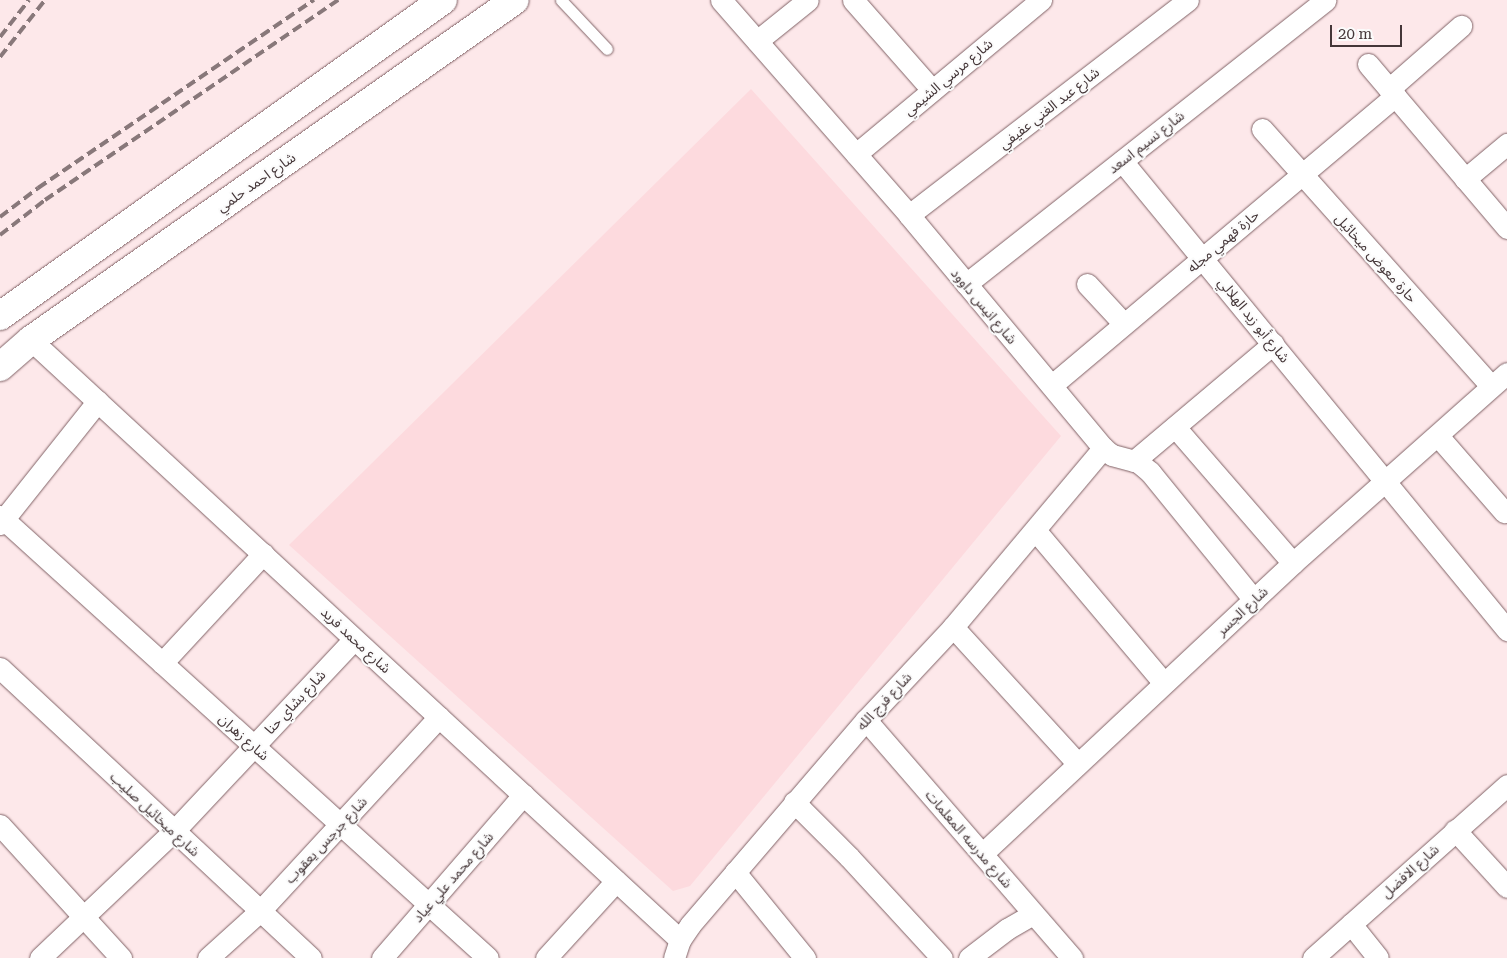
<!DOCTYPE html>
<meta charset="utf-8">
<style>
body{margin:0}
#map{position:relative;width:1507px;height:958px;overflow:hidden;background:#fde8ea;font-family:"Roboto Serif","Noto Sans Arabic",serif}
div>[style]{position:absolute}
[style*='--x']{left:calc(var(--x)*1px);top:calc(var(--y)*1px);width:calc(var(--w)*1px);rotate:calc(var(--a)*1deg)}
.built>*{inset:0;background:#fddade}
.roads{filter:drop-shadow(0 0 1px #806266) drop-shadow(0 0 1px #806266)}
.lane>*{height:11px;margin:-5.5px;padding:0 5.5px;transform-origin:5.5px;border-radius:5.5px;background:#fff}
.street>*{height:21px;margin:-10.5px;padding:0 10.5px;transform-origin:10.5px;border-radius:10.5px;background:#fff}
.primary>*{height:28px;margin:-14px;padding:0 14px;transform-origin:14px;border-radius:14px;background:#fff}
.rail>*{height:4px;margin-top:-2px;transform-origin:0;background:repeating-linear-gradient(90deg,#88787a 0 10px,transparent 0 15px)}
span{translate:-50% -50%;white-space:nowrap;text-align:center;line-height:1.15;-webkit-text-stroke:4px #fbfbfb;paint-order:stroke}
.street-label{font-size:14px;color:#443638}
.scale{position:absolute;left:1330px;top:25px;width:72px;height:22px;box-sizing:border-box;border:2px solid #443638;border-top:0;padding-left:6px;font-size:15px;line-height:18px;white-space:nowrap;color:#443638;-webkit-text-stroke:4px #fbfbfb;paint-order:stroke}
</style>
<div id="map">
<div class="built">
<i style="clip-path:polygon(751px 89px,1061px 436px,690px 886px,673px 891px,289px 545px)"></i>
</div>
<div class="roads">
<div class="lane">
<i style="--x:561;--y:0;--w:67;--a:46.8"></i>
</div>
<div class="street">
<i style="--x:721;--y:0;--w:286;--a:48.8"></i>
<i style="--x:909;--y:215;--w:303;--a:50.2"></i>
<i style="--x:1103;--y:448;--w:11;--a:38"></i>
<i style="--x:1112;--y:455;--w:27;--a:15"></i>
<i style="--x:1138;--y:462;--w:16;--a:40"></i>
<i style="--x:1150;--y:472;--w:165;--a:50.9"></i>
<i style="--x:853;--y:0;--w:120;--a:48.7"></i>
<i style="--x:757;--y:41;--w:65;--a:-38.8"></i>
<i style="--x:1368;--y:64;--w:215;--a:49.7"></i>
<i style="--x:1389;--y:89;--w:96;--a:-41.2"></i>
<i style="--x:1262;--y:129;--w:344;--a:48.3"></i>
<i style="--x:856;--y:154;--w:241;--a:-39.8"></i>
<i style="--x:1122;--y:161;--w:607;--a:50.62"></i>
<i style="--x:1465;--y:179;--w:55;--a:-39.8"></i>
<i style="--x:909;--y:215;--w:352;--a:-37.6"></i>
<i style="--x:966;--y:284;--w:458;--a:-38.3"></i>
<i style="--x:1087;--y:284;--w:54;--a:47.2"></i>
<i style="--x:31;--y:340;--w:884;--a:42.75"></i>
<i style="--x:1052;--y:385;--w:449;--a:-40.1"></i>
<i style="--x:1175;--y:427;--w:180;--a:49.1"></i>
<i style="--x:1438;--y:436;--w:101;--a:49"></i>
<i style="--x:1134;--y:461;--w:182;--a:-40.1"></i>
<i style="--x:0;--y:516;--w:658;--a:42.17"></i>
<i style="--x:0;--y:524;--w:157;--a:-51.5"></i>
<i style="--x:1035;--y:530;--w:200;--a:49.9"></i>
<i style="--x:953;--y:627;--w:185;--a:47.6"></i>
<i style="--x:162;--y:663;--w:149;--a:-47.2"></i>
<i style="--x:0;--y:668;--w:425;--a:43"></i>
<i style="--x:866;--y:720;--w:315;--a:49.1"></i>
<i style="--x:794;--y:802;--w:78;--a:45"></i>
<i style="--x:849;--y:857;--w:137;--a:47.4"></i>
<i style="--x:0;--y:825;--w:180;--a:47.7"></i>
<i style="--x:1455;--y:830;--w:77;--a:47.6"></i>
<i style="--x:982;--y:854;--w:426;--a:-43.1"></i>
<i style="--x:1293;--y:563;--w:286;--a:-41.6"></i>
<i style="--x:735;--y:872;--w:111;--a:50.9"></i>
<i style="--x:1351;--y:924;--w:43;--a:51.5"></i>
<i style="--x:40;--y:958;--w:185;--a:-43.5"></i>
<i style="--x:174;--y:831;--w:263;--a:-46.8"></i>
<i style="--x:208;--y:958;--w:70;--a:-42.1"></i>
<i style="--x:260;--y:911;--w:264;--a:-47.3"></i>
<i style="--x:382;--y:958;--w:216;--a:-49.1"></i>
<i style="--x:546;--y:958;--w:104;--a:-47.7"></i>
<i style="--x:674;--y:958;--w:19;--a:-72"></i>
<i style="--x:680;--y:940;--w:18;--a:-56"></i>
<i style="--x:690;--y:925;--w:270;--a:-49.4"></i>
<i style="--x:866;--y:720;--w:127;--a:-46.9"></i>
<i style="--x:953;--y:627;--w:234;--a:-50"></i>
<i style="--x:969;--y:958;--w:48;--a:-37.3"></i>
<i style="--x:1007;--y:929;--w:30;--a:-30"></i>
<i style="--x:1313;--y:958;--w:260;--a:-41.7"></i>
</div>
<div class="primary">
<i style="--x:0;--y:316;--w:544;--a:-35.5"></i>
<i style="--x:0;--y:367;--w:41;--a:-41.1"></i>
<i style="--x:31;--y:340;--w:591;--a:-35.09"></i>
</div>
</div>
<div class="rail">
<i style="--x:0;--y:37;--w:47;--a:-51.9"></i>
<i style="--x:0;--y:57;--w:73;--a:-51.7"></i>
<i style="--x:0;--y:217;--w:48;--a:-37.3"></i>
<i style="--x:38;--y:188;--w:334;--a:-34.3"></i>
<i style="--x:0;--y:235;--w:57;--a:-37.9"></i>
<i style="--x:45;--y:200;--w:355;--a:-34.3"></i>
</div>
<div class="street-label">
<span style="left:948px;top:77px;rotate:-40deg">شارع مرسي الشيمي</span>
<span style="left:1049px;top:108px;rotate:-38deg">شارع عبد الغني عفيفي</span>
<span style="left:1146px;top:142px;rotate:-38deg">شارع نسيم اسعد</span>
<span style="left:256px;top:182px;rotate:-35deg">شارع احمد حلمي</span>
<span style="left:1223px;top:241px;rotate:-40deg">حارة فهمي مجله</span>
<span style="left:1376px;top:258px;rotate:48deg">حارة معوض ميخائيل</span>
<span style="left:984px;top:306px;rotate:50deg">شارع انيس داوود</span>
<span style="left:1254px;top:320px;rotate:51deg">شارع أبو زيد الهلالي</span>
<span style="left:1242px;top:611px;rotate:-43deg">شارع الجسر</span>
<span style="left:356px;top:640px;rotate:43deg">شارع محمد فريد</span>
<span style="left:884px;top:701px;rotate:-47deg">شارع فرج الله</span>
<span style="left:295px;top:702px;rotate:-47deg">شارع بشاي حنا</span>
<span style="left:244px;top:737px;rotate:42deg">شارع زهران</span>
<span style="left:155px;top:814px;rotate:43deg">شارع ميخائيل صليب</span>
<span style="left:969px;top:839px;rotate:49deg">شارع مدرسه المعلمات</span>
<span style="left:326px;top:840px;rotate:-47deg">شارع جرجس يعقوب</span>
<span style="left:1410px;top:871px;rotate:-42deg">شارع الافضل</span>
<span style="left:453px;top:877px;rotate:-49deg">شارع محمد علي عياد</span>
</div>
<div class="scale">20 m</div>
</div>
